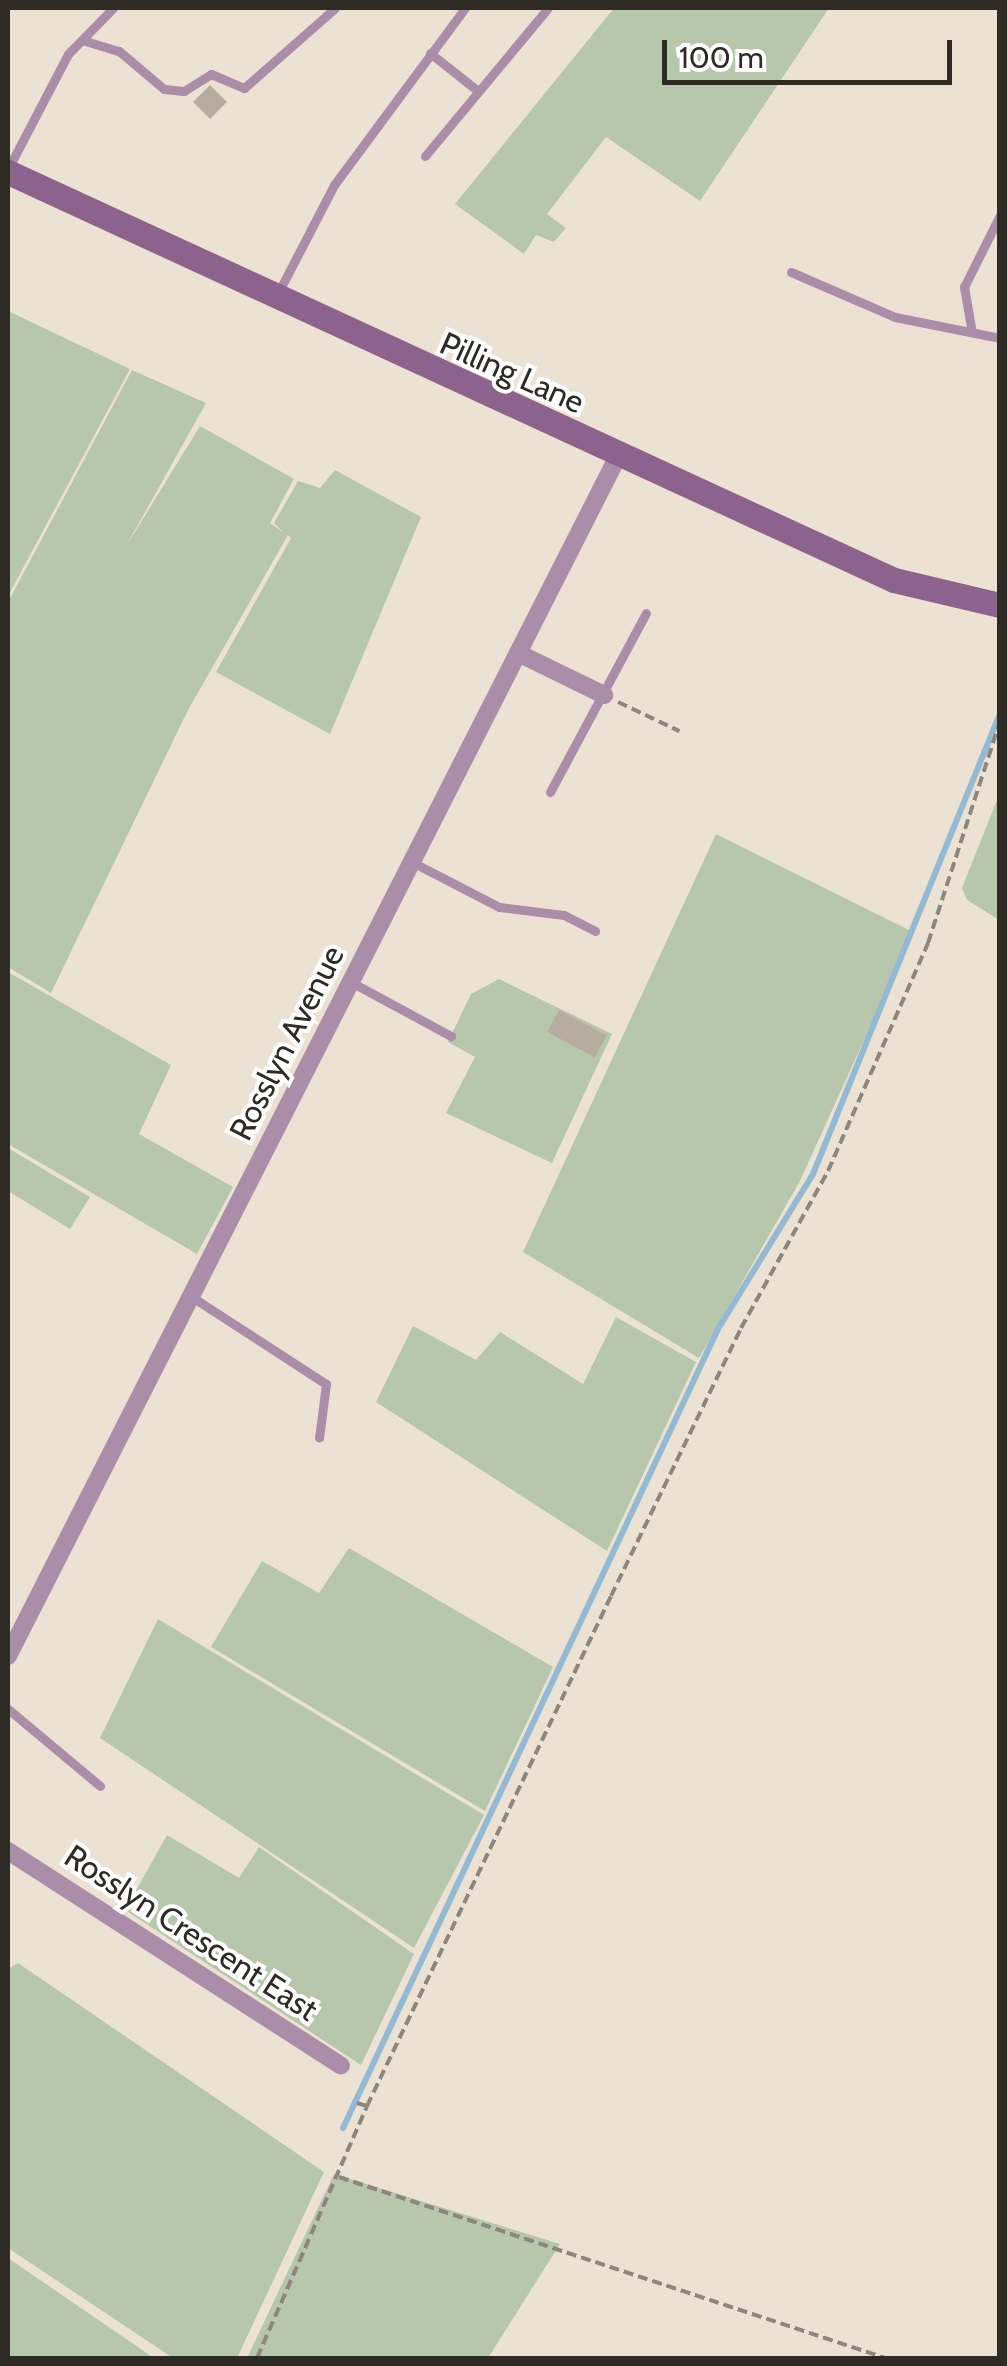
<!DOCTYPE html>
<style>
body{margin:0}
#map{position:relative;width:1007px;height:2366px;overflow:hidden;background:#ece2d4;font-family:Cabin,sans-serif}
div>[style]{position:absolute}
[style*='--x']{left:calc(var(--x)*1px);top:calc(var(--y)*1px);width:calc(var(--w)*1px);rotate:calc(var(--a)*1deg)}
.green>*{inset:0;background:#b7c7ac}
.stream>*{height:6px;margin:-3px;padding:0 3px;transform-origin:3px;border-radius:3px;background:#93bad2}
.building>*{inset:0;background:#b6ac9f;transform-origin:0 0}
.path>*{height:4px;margin-top:-2px;transform-origin:0;background:repeating-linear-gradient(90deg,#8c867c 0 10px,transparent 0 15px)}
.lane>*{height:9px;margin:-4.5px;padding:0 4.5px;transform-origin:4.5px;border-radius:4.5px;background:#aa8da9}
.street>*{height:18px;margin:-9px;padding:0 9px;transform-origin:9px;border-radius:9px;background:#aa8da9}
.secondary>*{height:25px;margin:-12.5px;padding:0 12.5px;transform-origin:12.5px;border-radius:12.5px;background:#8c638c}
span{translate:-50% -50%;white-space:nowrap;text-align:center;line-height:1.15;-webkit-text-stroke:8px #fff;paint-order:stroke}
.street-label{font-size:32px;color:#2e2b25}
.frame{position:absolute;inset:0;border:10px solid #2e2b25;pointer-events:none}
.scale{position:absolute;left:662px;top:40px;width:290px;height:45px;box-sizing:border-box;border:5px solid #2e2b25;border-top:0;padding-left:12px;font-size:30px;line-height:35px;white-space:nowrap;color:#2e2b25;-webkit-text-stroke:8px #fff;paint-order:stroke}
</style>
<div id="map">
<div class="green">
<i style="clip-path:polygon(614px 8px,829px 8px,700px 201px,606px 137px,547px 214px,566px 228px,554px 242px,536px 235px,524px 254px,455px 204px)"></i>
<i style="clip-path:polygon(8px 311px,130px 369px,8px 596px)"></i>
<i style="clip-path:polygon(132px 370px,206px 403px,125px 548px,200px 426px,294px 479px,270px 523px,284px 533px,274px 523px,298px 481px,320px 488px,335px 470px,421px 517px,330px 734px,216px 672px,291px 538px,288px 535px,188px 710px,51px 993px,8px 967px,8px 602px)"></i>
<i style="clip-path:polygon(999px 795px,999px 920px,967px 900px,962px 888px)"></i>
<i style="clip-path:polygon(716px 834px,913px 932px,800px 1181px,699px 1358px,523px 1252px)"></i>
<i style="clip-path:polygon(8px 972px,171px 1065px,139px 1134px,233px 1187px,197px 1254px,8px 1144px)"></i>
<i style="clip-path:polygon(499px 979px,612px 1034px,552px 1163px,446px 1113px,475px 1057px,448px 1042px,471px 994px)"></i>
<i style="clip-path:polygon(8px 1148px,90px 1197px,70px 1229px,8px 1191px)"></i>
<i style="clip-path:polygon(616px 1317px,696px 1362px,607px 1551px,376px 1402px,413px 1326px,476px 1360px,500px 1332px,583px 1384px)"></i>
<i style="clip-path:polygon(349px 1548px,553px 1667px,485px 1811px,211px 1647px,262px 1561px,319px 1593px)"></i>
<i style="clip-path:polygon(158px 1619px,484px 1815px,414px 1948px,100px 1738px)"></i>
<i style="clip-path:polygon(167px 1835px,239px 1878px,259px 1847px,414px 1954px,361px 2065px,125px 1910px)"></i>
<i style="clip-path:polygon(18px 1963px,324px 2172px,237px 2358px,173px 2358px,8px 2248px,8px 1969px)"></i>
<i style="clip-path:polygon(334px 2174px,560px 2244px,488px 2358px,247px 2358px)"></i>
<i style="clip-path:polygon(8px 2258px,154px 2358px,8px 2358px)"></i>
</div>
<div class="stream">
<i style="--x:343;--y:2128;--w:883;--a:-64.86"></i>
<i style="--x:718;--y:1329;--w:182;--a:-58.5"></i>
<i style="--x:813;--y:1174;--w:497;--a:-67.9"></i>
</div>
<div class="building">
<i style="left:210px;top:85px;width:24px;height:24px;rotate:45deg"></i>
<i style="left:559px;top:1010px;width:54px;height:25px;rotate:28deg"></i>
</div>
<div class="path">
<i style="--x:618;--y:702;--w:68;--a:25.4"></i>
<i style="--x:357;--y:2103;--w:10;--a:17"></i>
<i style="--x:339;--y:2177;--w:575;--a:18.34"></i>
<i style="--x:257;--y:2358;--w:275;--a:-66.4"></i>
<i style="--x:367;--y:2106;--w:565;--a:-64.43"></i>
<i style="--x:611;--y:1596;--w:298;--a:-64.1"></i>
<i style="--x:741;--y:1328;--w:179;--a:-61"></i>
<i style="--x:828;--y:1171;--w:249;--a:-66.3"></i>
<i style="--x:928;--y:943;--w:233;--a:-72"></i>
</div>
<div class="lane">
<i style="--x:82;--y:40;--w:39;--a:17"></i>
<i style="--x:119;--y:51;--w:59;--a:40.2"></i>
<i style="--x:164;--y:89;--w:20;--a:6"></i>
<i style="--x:184;--y:91;--w:32;--a:-32"></i>
<i style="--x:211;--y:74;--w:36;--a:23"></i>
<i style="--x:244;--y:88;--w:121;--a:-41.3"></i>
<i style="--x:430;--y:53;--w:61;--a:38.4"></i>
<i style="--x:425;--y:156;--w:192;--a:-50.3"></i>
<i style="--x:9;--y:167;--w:127;--a:-62.4"></i>
<i style="--x:68;--y:54;--w:64;--a:-45.6"></i>
<i style="--x:791;--y:272;--w:113;--a:23.4"></i>
<i style="--x:895;--y:317;--w:107;--a:11.3"></i>
<i style="--x:277;--y:295;--w:124;--a:-62.6"></i>
<i style="--x:334;--y:185;--w:220;--a:-53.5"></i>
<i style="--x:971;--y:327;--w:41;--a:-99.9"></i>
<i style="--x:964;--y:287;--w:80;--a:-63.4"></i>
<i style="--x:550;--y:792;--w:203;--a:-61.8"></i>
<i style="--x:412;--y:862;--w:98;--a:27.3"></i>
<i style="--x:499;--y:907;--w:65;--a:7"></i>
<i style="--x:564;--y:915;--w:35;--a:27"></i>
<i style="--x:351;--y:982;--w:114;--a:28.4"></i>
<i style="--x:192;--y:1297;--w:160;--a:33"></i>
<i style="--x:326;--y:1384;--w:54;--a:97.4"></i>
<i style="--x:8;--y:1709;--w:120;--a:39.9"></i>
</div>
<div class="street">
<i style="--x:518;--y:653;--w:96;--a:26"></i>
<i style="--x:8;--y:1656;--w:1346;--a:-63.05"></i>
<i style="--x:8;--y:1851;--w:396;--a:32.8"></i>
</div>
<div class="secondary">
<i style="--x:8;--y:172;--w:975;--a:24.73"></i>
<i style="--x:894;--y:580;--w:109;--a:13.3"></i>
</div>
<div class="street-label">
<span style="left:512px;top:373px;rotate:24deg">Pilling Lane</span>
<span style="left:287px;top:1043px;rotate:-63deg">Rosslyn Avenue</span>
<span style="left:191px;top:1933px;rotate:33deg">Rosslyn Crescent East</span>
</div>
<div class="frame"></div>
<div class="scale">100 m</div>
</div>
